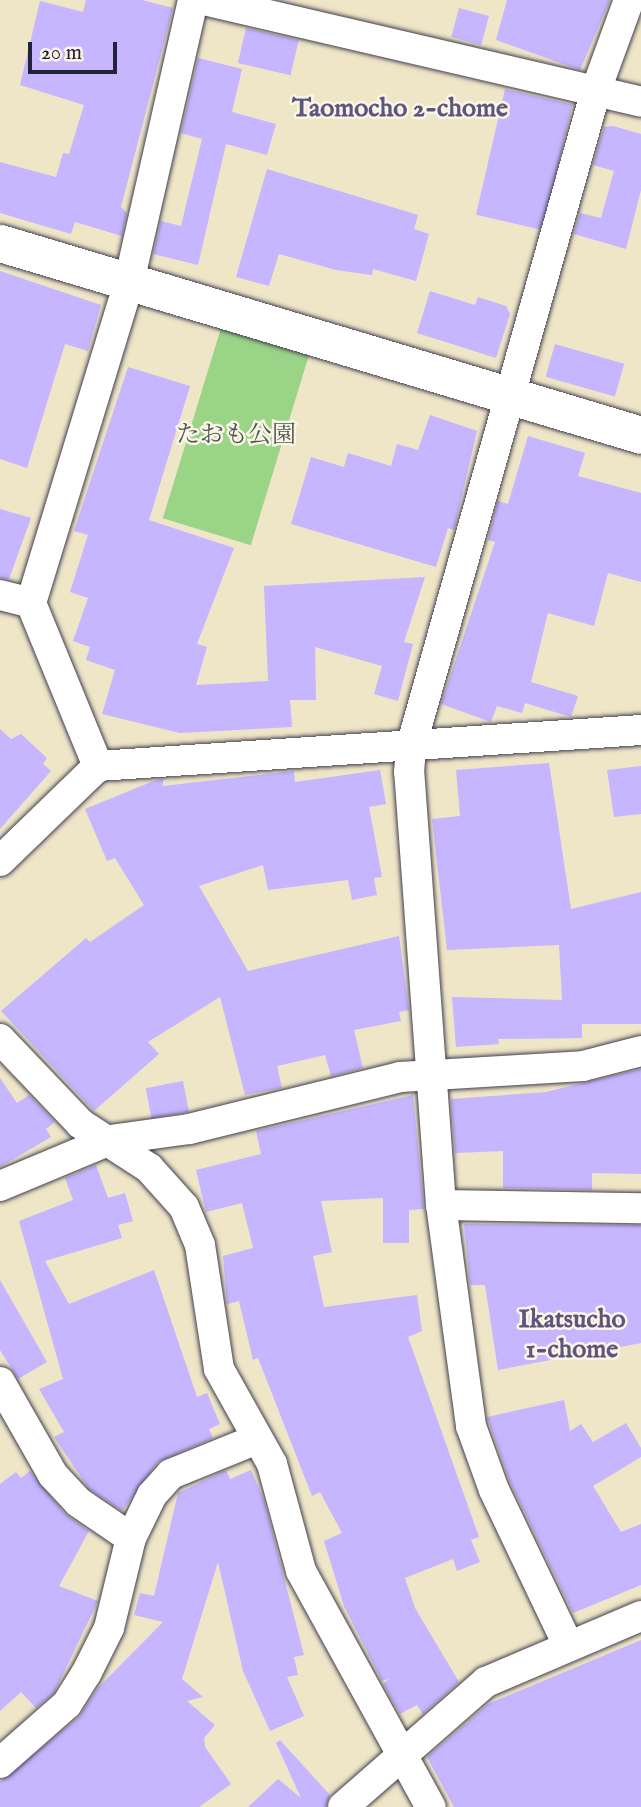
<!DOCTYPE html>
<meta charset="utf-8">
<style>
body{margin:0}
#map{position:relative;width:641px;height:1807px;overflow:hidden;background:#efe5c7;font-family:"IM FELL English","Noto Serif JP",serif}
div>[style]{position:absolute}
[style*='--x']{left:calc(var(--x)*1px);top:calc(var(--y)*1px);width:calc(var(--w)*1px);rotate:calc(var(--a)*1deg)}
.green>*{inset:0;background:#9ad487;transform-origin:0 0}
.building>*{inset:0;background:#c6b5ff;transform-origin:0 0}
.roads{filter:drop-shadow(0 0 2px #413f50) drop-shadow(0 0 2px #413f50)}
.minor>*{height:30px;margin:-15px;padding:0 15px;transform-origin:15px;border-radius:15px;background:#fff}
.tertiary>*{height:37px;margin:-18.5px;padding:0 18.5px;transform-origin:18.5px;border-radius:18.5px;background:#fff}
span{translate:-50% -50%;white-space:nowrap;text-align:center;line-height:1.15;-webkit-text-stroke:5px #fcf5e5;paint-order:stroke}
.park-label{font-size:24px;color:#465752}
.neighbourhood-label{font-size:26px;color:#5b5580;font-weight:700}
.scale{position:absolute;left:28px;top:42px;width:89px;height:32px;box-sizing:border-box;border:4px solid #22223b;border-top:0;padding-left:9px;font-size:21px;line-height:24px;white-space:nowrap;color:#22223b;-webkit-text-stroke:5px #fcf5e5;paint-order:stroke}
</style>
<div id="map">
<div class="green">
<i style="left:221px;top:328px;width:92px;height:199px;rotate:17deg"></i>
</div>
<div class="building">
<i style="clip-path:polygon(86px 0,142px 0,173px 8px,121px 207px,127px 213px,122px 236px,75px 222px,71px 234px,0 213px,0 162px,56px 177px,63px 153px,69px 154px,84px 105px,20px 85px,40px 1px,83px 12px)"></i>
<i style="clip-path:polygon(507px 0,610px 0,580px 70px,496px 40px)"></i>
<i style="left:459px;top:8px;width:31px;height:30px;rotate:15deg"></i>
<i style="left:246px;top:28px;width:54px;height:36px;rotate:13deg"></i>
<i style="clip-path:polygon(198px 58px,242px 69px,232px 112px,276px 124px,267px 155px,226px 144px,198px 265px,153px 254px,161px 221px,181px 226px,202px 139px,181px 133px)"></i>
<i style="left:505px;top:89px;width:69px;height:129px;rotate:13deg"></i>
<i style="clip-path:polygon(613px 126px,641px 134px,641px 190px,626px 249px,574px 234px,580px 213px,601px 218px,614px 171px,593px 165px,604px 127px)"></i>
<i style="clip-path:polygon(267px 169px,418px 215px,414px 229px,429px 234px,416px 281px,373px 269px,372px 275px,336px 270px,279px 254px,269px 286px,236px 277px)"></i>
<i style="clip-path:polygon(0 271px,101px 305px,88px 351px,65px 344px,27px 468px,0 459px)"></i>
<i style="clip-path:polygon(430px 291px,475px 305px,478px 297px,506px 306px,510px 314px,496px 358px,417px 333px)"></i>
<i style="left:555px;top:344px;width:72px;height:34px;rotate:16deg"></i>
<i style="clip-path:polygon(128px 367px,190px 386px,149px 520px,234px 548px,197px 644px,207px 647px,196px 685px,268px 681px,264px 586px,425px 577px,404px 642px,413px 644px,398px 701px,374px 694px,382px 666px,315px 647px,316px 700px,290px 700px,292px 727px,180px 733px,102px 714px,115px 670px,86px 660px,90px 647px,73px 641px,88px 598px,70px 592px,88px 535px,74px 531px)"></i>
<i style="clip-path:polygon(430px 415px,477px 431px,454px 530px,448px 528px,436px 567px,291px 524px,311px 457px,344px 467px,348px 453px,391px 466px,397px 444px,418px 450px)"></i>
<i style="clip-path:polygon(528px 436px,585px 453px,578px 476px,641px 493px,641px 582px,608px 573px,594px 626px,548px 613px,531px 682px,578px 696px,571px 717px,525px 703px,522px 713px,497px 706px,491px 722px,441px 704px,495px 542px,488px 540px,498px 501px,508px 504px)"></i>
<i style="clip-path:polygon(0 509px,31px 518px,9px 579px,0 578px)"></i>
<i style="clip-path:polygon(0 729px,11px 739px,21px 734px,47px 758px,43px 764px,51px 771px,0 829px)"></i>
<i style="clip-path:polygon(549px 763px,571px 909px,641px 892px,641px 1024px,582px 1024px,582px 1038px,498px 1039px,499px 1044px,456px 1047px,452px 997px,562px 1000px,559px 945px,447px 950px,432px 819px,460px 816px,456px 770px)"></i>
<i style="clip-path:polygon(641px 766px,641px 814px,614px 817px,607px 770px)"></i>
<i style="clip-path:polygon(380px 770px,386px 804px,369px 807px,382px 877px,374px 878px,377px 895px,352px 900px,348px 880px,268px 890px,263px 865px,199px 886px,248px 971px,399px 936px,409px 1010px,399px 1012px,401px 1021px,354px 1030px,363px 1068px,331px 1076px,325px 1055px,277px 1066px,282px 1088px,245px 1095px,220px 997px,148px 1042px,159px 1054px,94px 1111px,1px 1011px,86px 938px,90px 942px,144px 905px,115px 858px,107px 861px,85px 809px,156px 780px,163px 779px,163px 786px,294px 771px,295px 782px)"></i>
<i style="clip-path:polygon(641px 1069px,641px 1174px,592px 1173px,592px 1190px,503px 1188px,503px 1151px,455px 1153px,451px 1099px,546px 1092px)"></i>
<i style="clip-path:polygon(0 1078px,17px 1103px,29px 1095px,55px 1122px,46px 1129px,51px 1137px,0 1167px)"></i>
<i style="left:183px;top:1081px;width:31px;height:38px;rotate:79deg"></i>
<i style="clip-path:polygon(413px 1095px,424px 1209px,409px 1210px,409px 1243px,383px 1243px,383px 1198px,321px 1201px,332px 1252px,313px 1256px,324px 1307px,417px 1295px,422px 1331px,408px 1337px,479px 1537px,471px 1540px,480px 1562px,457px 1571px,453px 1559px,405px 1578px,415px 1608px,459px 1682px,423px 1714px,417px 1705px,400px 1714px,383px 1684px,390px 1678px,382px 1681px,344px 1606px,324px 1541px,342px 1533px,320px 1492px,312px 1496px,258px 1358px,253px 1360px,239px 1301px,227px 1304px,223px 1256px,253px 1248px,242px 1203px,206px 1212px,196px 1170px,261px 1154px,256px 1131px)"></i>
<i style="clip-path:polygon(96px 1165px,108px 1198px,125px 1193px,133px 1221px,118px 1225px,122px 1238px,45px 1261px,69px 1304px,154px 1270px,197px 1397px,207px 1393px,220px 1424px,209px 1429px,213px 1438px,158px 1462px,122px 1511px,89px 1489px,54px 1437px,64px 1432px,39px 1389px,63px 1379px,19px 1221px,73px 1200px,65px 1178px)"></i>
<i style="clip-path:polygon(464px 1224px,641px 1225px,641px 1343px,498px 1370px,485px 1285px,470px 1285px)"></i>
<i style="clip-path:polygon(0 1280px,47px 1362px,18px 1379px,0 1350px)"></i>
<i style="clip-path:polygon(564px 1400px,570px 1431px,581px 1424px,593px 1442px,626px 1423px,641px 1448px,641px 1457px,593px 1486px,621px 1532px,641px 1524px,641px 1585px,573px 1613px,510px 1482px,487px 1417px)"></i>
<i style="clip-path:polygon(226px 1470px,230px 1479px,251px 1470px,264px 1500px,304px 1655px,294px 1657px,298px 1675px,287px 1677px,304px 1716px,270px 1731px,243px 1671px,218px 1562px,182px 1679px,203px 1697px,187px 1701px,215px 1725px,204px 1738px,205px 1747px,231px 1784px,199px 1807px,0 1807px,0 1782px,79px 1717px,98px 1688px,163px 1622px,134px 1615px,140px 1593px,154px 1596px,178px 1493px)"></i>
<i style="clip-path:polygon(30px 1471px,65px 1514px,89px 1531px,59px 1586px,98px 1601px,54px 1693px,36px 1708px,21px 1692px,0 1711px,0 1484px,16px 1472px,21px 1478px)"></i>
<i style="clip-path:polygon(641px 1640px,641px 1807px,454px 1807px,427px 1757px,488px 1704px)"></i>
<i style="clip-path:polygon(280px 1740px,330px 1795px,326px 1807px,248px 1807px,278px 1779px,301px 1798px,276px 1743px)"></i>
</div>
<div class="roads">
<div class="minor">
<i style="--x:204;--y:0;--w:449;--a:13.1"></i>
<i style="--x:0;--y:595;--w:32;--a:14"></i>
<i style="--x:31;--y:603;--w:176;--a:67.7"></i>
<i style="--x:31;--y:603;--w:336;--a:-73"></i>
<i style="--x:129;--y:282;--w:289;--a:-77.2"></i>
<i style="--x:0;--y:861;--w:136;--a:-44.1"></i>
<i style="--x:98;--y:766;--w:544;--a:-3.79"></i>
<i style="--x:0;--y:1039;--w:117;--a:46.4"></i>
<i style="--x:81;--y:1124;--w:81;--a:32.9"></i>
<i style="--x:149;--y:1168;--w:52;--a:48.1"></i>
<i style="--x:184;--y:1207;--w:41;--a:67.2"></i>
<i style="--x:200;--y:1245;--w:125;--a:81.3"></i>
<i style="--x:219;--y:1369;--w:109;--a:60.8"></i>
<i style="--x:272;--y:1464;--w:111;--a:74.8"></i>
<i style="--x:301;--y:1571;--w:269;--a:61.2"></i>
<i style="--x:0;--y:1186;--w:119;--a:-22.7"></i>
<i style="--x:110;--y:1140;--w:80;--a:-7.9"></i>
<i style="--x:189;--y:1129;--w:217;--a:-13.8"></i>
<i style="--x:400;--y:1077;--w:183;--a:-3.4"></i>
<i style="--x:583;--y:1066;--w:60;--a:-14.5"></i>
<i style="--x:441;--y:1205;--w:200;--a:0.9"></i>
<i style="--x:0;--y:1382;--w:107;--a:60.3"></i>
<i style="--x:53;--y:1475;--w:37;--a:47"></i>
<i style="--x:78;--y:1502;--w:64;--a:34.2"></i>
<i style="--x:568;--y:1645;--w:172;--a:-115.5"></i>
<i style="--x:494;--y:1490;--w:68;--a:-109.8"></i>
<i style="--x:471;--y:1426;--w:223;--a:-97.7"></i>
<i style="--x:441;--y:1205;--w:434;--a:-94.2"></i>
<i style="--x:409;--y:772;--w:25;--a:-85"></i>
<i style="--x:411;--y:747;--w:683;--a:-74.27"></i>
<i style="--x:596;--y:90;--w:96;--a:-69.9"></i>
<i style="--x:0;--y:1763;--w:89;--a:-41.4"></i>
<i style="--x:67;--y:1704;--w:36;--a:-58"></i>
<i style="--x:86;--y:1674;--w:51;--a:-63.4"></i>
<i style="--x:109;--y:1628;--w:93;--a:-76.3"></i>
<i style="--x:131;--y:1538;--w:48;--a:-64"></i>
<i style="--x:152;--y:1495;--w:28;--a:-48"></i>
<i style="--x:171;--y:1474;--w:93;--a:-22.1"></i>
<i style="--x:343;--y:1807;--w:190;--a:-41.2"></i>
<i style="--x:486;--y:1682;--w:168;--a:-23.1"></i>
</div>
<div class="tertiary">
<i style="--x:0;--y:243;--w:669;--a:16.67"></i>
</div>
</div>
<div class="park-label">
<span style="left:236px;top:436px">たおも公園</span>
</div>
<div class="neighbourhood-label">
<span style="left:400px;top:109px">Taomocho 2-chome</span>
<span style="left:572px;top:1335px">Ikatsucho<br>1-chome</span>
</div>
<div class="scale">20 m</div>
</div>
